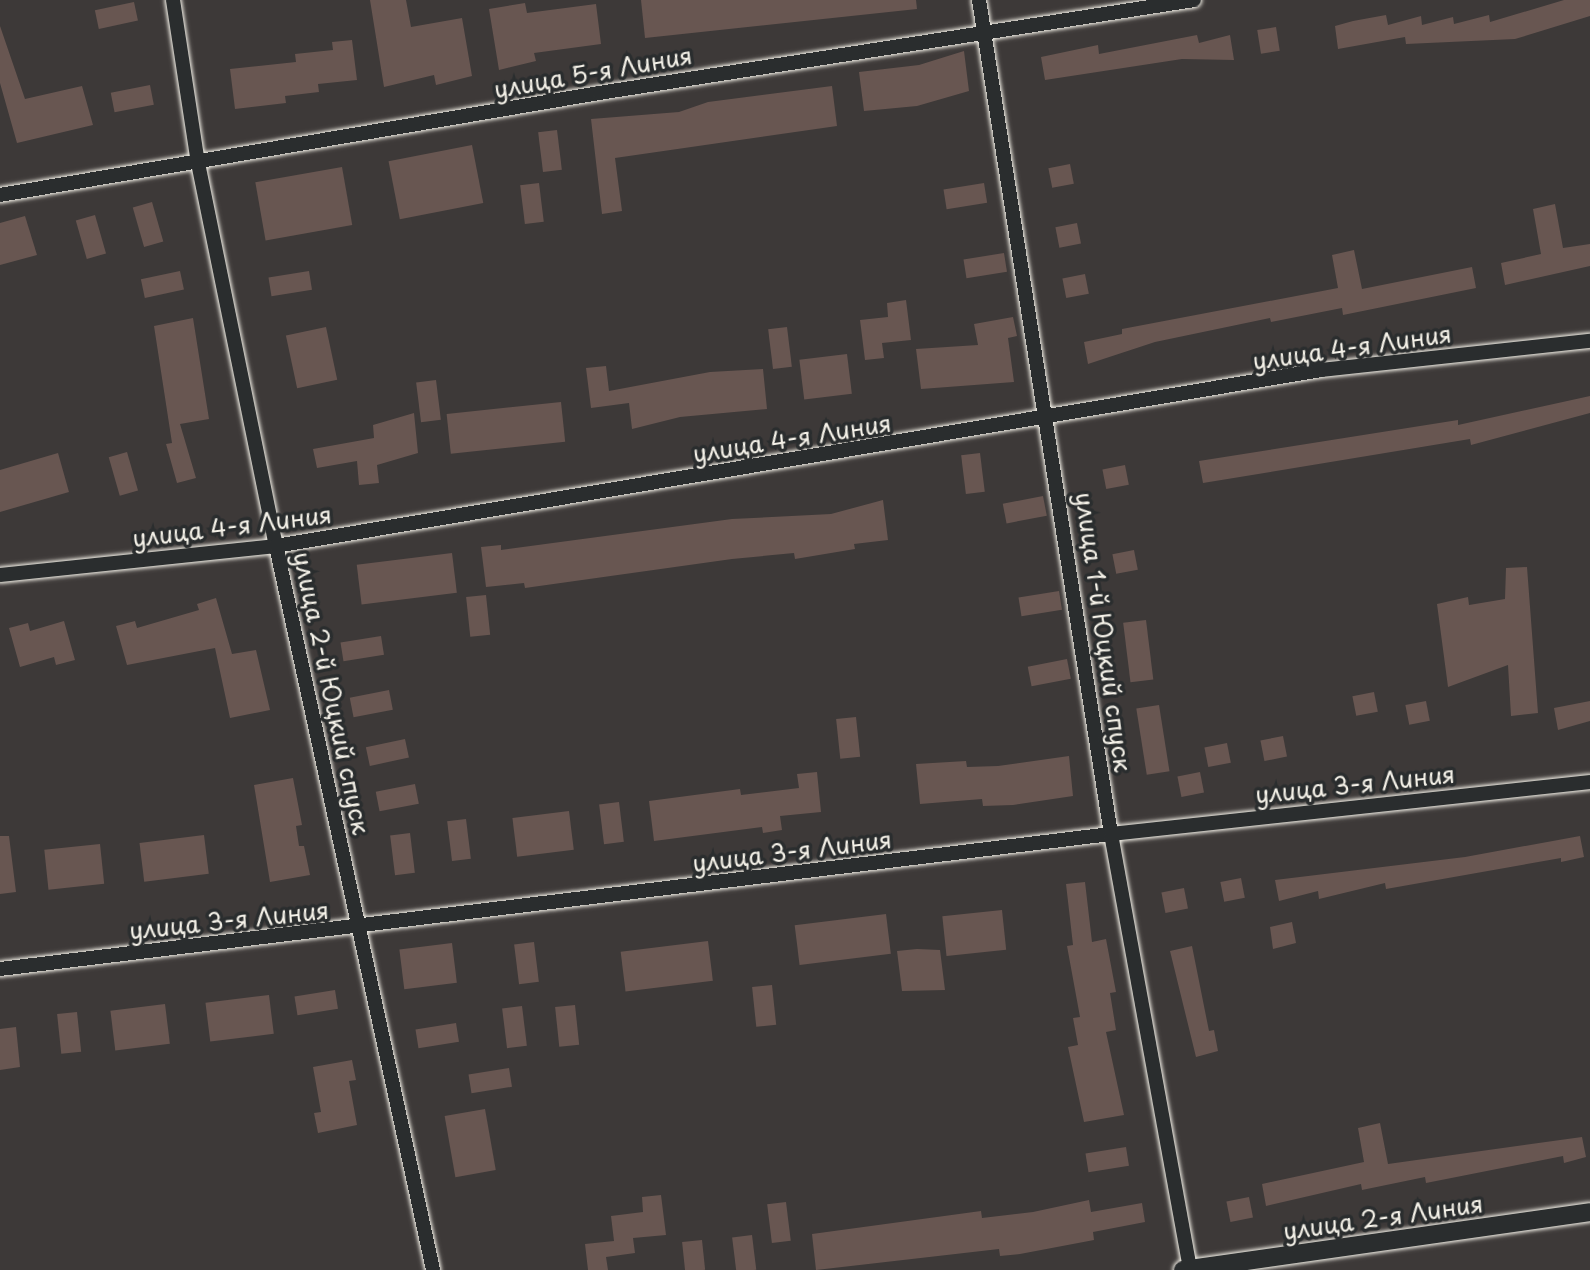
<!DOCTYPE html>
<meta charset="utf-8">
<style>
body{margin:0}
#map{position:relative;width:1590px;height:1270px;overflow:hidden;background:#3d3938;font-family:"Playpen Sans",sans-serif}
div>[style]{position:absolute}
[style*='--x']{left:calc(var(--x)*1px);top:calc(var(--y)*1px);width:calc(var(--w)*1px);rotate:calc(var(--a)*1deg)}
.building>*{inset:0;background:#685651;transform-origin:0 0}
.roads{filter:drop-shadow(0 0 2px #f4f1e8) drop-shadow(0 0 2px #f4f1e8)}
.minor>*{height:14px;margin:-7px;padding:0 7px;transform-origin:7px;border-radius:7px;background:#2a2d2e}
.tertiary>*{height:18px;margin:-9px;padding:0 9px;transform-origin:9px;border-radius:9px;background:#2a2d2e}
span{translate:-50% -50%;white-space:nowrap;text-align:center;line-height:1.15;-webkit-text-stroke:7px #2a2d2e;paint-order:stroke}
.street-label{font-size:24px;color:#f4f1e8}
</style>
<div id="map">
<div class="building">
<i style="clip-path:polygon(370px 0,406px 0,411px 27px,462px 18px,472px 76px,436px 85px,434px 75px,384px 87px)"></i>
<i style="clip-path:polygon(641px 0,916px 0,917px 9px,645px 38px)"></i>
<i style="clip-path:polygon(1564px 0,1590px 0,1590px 16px,1515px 39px,1406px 44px,1405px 37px,1338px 49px,1335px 26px,1353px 21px,1386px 15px,1388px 25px,1421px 16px,1422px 25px,1453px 17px,1454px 24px,1489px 15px,1490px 22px)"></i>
<i style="left:134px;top:2px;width:19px;height:40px;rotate:78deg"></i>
<i style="clip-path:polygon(525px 3px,527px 13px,596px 4px,601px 44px,534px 53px,536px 61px,499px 70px,489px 9px)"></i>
<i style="clip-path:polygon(0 26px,25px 99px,82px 86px,93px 125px,17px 143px,0 83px)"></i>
<i style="left:1276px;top:27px;width:24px;height:19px;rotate:81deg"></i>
<i style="clip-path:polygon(1197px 35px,1199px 43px,1230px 35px,1234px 60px,1182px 59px,1045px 80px,1041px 57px,1098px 45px,1099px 54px)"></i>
<i style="clip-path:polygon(352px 40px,357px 80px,318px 84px,319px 92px,285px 96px,286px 103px,235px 109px,230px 69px,296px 62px,295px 54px,333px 50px,332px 42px)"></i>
<i style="clip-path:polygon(964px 51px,969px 91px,917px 106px,864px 111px,859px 72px,919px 65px)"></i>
<i style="left:150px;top:85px;width:20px;height:40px;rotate:79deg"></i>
<i style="clip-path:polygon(832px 86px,837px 126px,615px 158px,622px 211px,602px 214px,591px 119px,679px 112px,708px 102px)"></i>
<i style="left:557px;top:130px;width:40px;height:19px;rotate:83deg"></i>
<i style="left:472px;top:145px;width:59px;height:85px;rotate:79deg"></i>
<i style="left:1070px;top:164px;width:20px;height:22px;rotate:79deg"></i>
<i style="left:342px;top:167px;width:59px;height:88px;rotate:80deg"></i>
<i style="left:539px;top:183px;width:39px;height:19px;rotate:83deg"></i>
<i style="left:984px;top:183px;width:20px;height:41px;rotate:81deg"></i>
<i style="left:152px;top:202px;width:41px;height:20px;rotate:74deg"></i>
<i style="clip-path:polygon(1555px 204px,1563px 248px,1590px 244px,1590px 266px,1505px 285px,1501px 263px,1541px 254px,1533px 209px)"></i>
<i style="left:95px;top:215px;width:40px;height:20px;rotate:74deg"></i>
<i style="clip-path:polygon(25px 216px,37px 255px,0 265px,0 223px)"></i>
<i style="left:1077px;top:223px;width:21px;height:22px;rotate:79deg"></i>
<i style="clip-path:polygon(1354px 250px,1362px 289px,1472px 267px,1476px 288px,1343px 315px,1342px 308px,1271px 322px,1270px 318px,1155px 342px,1088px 364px,1084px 342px,1122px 334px,1122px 329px,1338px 288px,1332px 255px)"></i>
<i style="left:1004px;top:253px;width:19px;height:41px;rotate:81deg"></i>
<i style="left:180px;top:271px;width:19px;height:40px;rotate:78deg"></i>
<i style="left:309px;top:271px;width:19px;height:41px;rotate:81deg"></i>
<i style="left:1085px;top:274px;width:20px;height:23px;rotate:79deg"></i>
<i style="clip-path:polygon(906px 300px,911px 340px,882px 343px,884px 358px,865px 360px,860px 320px,888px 317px,887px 303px)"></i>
<i style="clip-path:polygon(1013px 317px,1017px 336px,1008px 338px,1014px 382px,921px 389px,916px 349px,978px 345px,974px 324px)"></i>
<i style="clip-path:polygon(193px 318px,209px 419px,180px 424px,196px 478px,177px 483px,166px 444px,172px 443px,154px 326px)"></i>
<i style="left:326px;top:327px;width:54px;height:41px;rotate:78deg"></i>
<i style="left:787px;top:327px;width:40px;height:19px;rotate:83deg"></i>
<i style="left:847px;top:354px;width:40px;height:48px;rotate:83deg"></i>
<i style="clip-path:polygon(606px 366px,609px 391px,710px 372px,763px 369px,767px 409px,680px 417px,632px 429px,629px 403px,591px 408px,586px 368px)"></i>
<i style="left:436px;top:380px;width:40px;height:20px;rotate:83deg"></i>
<i style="clip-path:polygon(1590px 396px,1590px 413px,1471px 445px,1470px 439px,1203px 483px,1199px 461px,1458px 420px,1458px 425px)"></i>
<i style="left:561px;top:402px;width:40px;height:115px;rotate:84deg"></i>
<i style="clip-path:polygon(414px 413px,418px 453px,377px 465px,379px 483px,359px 485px,357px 461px,317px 468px,313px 449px,374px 438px,373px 425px)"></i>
<i style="left:127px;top:452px;width:40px;height:19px;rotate:74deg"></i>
<i style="clip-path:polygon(58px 453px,69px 492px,0 512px,0 470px)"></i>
<i style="left:980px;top:453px;width:39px;height:19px;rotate:83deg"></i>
<i style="left:1125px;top:465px;width:20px;height:23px;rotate:79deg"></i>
<i style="left:1043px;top:496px;width:20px;height:41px;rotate:79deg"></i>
<i style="clip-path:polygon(883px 500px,888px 540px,854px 544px,855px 549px,795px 559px,794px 553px,732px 559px,525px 588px,524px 583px,486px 587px,481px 547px,501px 545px,501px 550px,732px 519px,831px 514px)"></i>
<i style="left:1134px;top:550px;width:20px;height:22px;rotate:79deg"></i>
<i style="left:452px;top:553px;width:40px;height:96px;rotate:83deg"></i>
<i style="clip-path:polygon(1527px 567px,1538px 713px,1511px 716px,1508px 665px,1448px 687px,1437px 604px,1468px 597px,1469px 605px,1505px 599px,1506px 568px)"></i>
<i style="left:1059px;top:591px;width:19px;height:41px;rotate:81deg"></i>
<i style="left:486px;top:595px;width:40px;height:20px;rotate:84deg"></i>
<i style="clip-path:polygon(216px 598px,232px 654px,256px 650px,270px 710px,230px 718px,215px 648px,127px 665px,116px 626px,135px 621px,137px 628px,199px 610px,197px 604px)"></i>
<i style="left:1146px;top:620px;width:60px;height:23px;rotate:83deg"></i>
<i style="clip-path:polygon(64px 621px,75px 660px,56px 665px,54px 657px,20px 667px,9px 628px,28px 623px,30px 631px)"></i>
<i style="left:381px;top:636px;width:19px;height:41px;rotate:81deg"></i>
<i style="left:1067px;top:659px;width:20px;height:40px;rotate:79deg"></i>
<i style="left:389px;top:690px;width:20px;height:40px;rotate:79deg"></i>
<i style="left:1374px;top:692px;width:20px;height:22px;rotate:79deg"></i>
<i style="left:1426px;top:701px;width:20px;height:21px;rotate:79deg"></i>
<i style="clip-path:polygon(1590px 701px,1590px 721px,1558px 730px,1554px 708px)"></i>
<i style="left:1159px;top:705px;width:67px;height:23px;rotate:81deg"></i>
<i style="left:856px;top:717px;width:40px;height:20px;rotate:84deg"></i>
<i style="left:1283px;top:736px;width:21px;height:23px;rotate:79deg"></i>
<i style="left:405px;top:739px;width:19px;height:40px;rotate:78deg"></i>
<i style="left:1227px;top:743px;width:20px;height:23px;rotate:79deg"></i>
<i style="clip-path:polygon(1069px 756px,1073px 796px,1013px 805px,983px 806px,982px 799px,920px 804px,916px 764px,966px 761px,967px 767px,998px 766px)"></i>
<i style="clip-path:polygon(817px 772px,821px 812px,780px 816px,782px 830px,763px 833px,762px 827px,654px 841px,649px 801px,740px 789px,741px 795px,799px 788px,797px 774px)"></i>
<i style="left:1200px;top:772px;width:21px;height:23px;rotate:79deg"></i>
<i style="clip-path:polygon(293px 778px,302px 825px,296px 826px,299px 846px,304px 846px,310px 875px,270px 882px,254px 785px)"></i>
<i style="left:415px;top:784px;width:20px;height:40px;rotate:79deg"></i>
<i style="left:619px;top:802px;width:40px;height:20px;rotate:83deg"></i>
<i style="left:569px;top:811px;width:39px;height:57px;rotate:83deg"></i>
<i style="left:466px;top:819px;width:40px;height:19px;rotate:83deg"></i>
<i style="left:410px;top:833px;width:40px;height:20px;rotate:83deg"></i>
<i style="left:204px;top:835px;width:39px;height:65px;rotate:83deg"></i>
<i style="clip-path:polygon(0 836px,9px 836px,16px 892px,0 894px)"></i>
<i style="clip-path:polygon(1580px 836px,1584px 857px,1561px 862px,1561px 858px,1386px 889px,1385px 883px,1319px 899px,1318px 891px,1279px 901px,1275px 880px,1465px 857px)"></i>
<i style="left:100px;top:844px;width:40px;height:56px;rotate:84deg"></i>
<i style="left:1241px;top:878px;width:20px;height:21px;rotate:79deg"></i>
<i style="clip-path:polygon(1085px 882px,1092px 942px,1106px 939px,1116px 992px,1110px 993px,1116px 1030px,1106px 1032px,1124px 1115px,1084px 1122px,1068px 1047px,1078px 1045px,1073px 1018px,1080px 1017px,1067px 946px,1073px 945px,1066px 884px)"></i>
<i style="left:1184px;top:888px;width:21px;height:23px;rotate:79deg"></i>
<i style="left:1002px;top:910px;width:40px;height:60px;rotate:84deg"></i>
<i style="left:886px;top:914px;width:40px;height:92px;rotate:83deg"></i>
<i style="clip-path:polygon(1292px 922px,1296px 943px,1273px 949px,1270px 927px)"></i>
<i style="left:708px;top:941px;width:40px;height:88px;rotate:83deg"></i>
<i style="left:534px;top:942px;width:40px;height:20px;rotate:83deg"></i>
<i style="left:452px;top:943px;width:40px;height:53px;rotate:83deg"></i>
<i style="clip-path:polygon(1192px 946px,1209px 1031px,1214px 1030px,1218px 1051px,1196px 1057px,1170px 951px)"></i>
<i style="clip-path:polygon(917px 949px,940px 950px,945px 990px,902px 991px,897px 951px)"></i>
<i style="left:772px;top:985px;width:40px;height:20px;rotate:84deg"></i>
<i style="left:335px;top:990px;width:19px;height:41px;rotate:81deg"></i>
<i style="left:269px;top:995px;width:39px;height:64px;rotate:83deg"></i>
<i style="left:165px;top:1004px;width:40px;height:55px;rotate:83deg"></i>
<i style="left:575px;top:1005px;width:40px;height:20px;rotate:84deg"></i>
<i style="left:522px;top:1006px;width:40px;height:20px;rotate:83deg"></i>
<i style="left:77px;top:1012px;width:40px;height:20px;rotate:84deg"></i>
<i style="left:456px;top:1023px;width:19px;height:41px;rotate:81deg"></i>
<i style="clip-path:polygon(16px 1027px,20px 1067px,0 1070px,0 1029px)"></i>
<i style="clip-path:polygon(352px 1060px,356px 1080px,349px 1081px,357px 1125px,318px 1133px,314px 1113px,321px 1112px,313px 1067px)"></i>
<i style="left:509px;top:1068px;width:19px;height:41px;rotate:81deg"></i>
<i style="left:485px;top:1109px;width:62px;height:41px;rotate:80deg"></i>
<i style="clip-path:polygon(1380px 1123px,1388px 1164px,1582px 1137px,1586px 1157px,1564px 1163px,1563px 1156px,1426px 1183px,1425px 1177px,1362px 1190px,1361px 1184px,1266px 1206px,1262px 1184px,1364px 1162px,1358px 1128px)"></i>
<i style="left:1126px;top:1147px;width:19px;height:41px;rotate:81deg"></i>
<i style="clip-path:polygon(661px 1195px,666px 1235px,633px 1238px,635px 1253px,606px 1257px,608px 1270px,588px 1270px,585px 1244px,614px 1241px,611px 1216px,643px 1212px,642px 1197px)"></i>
<i style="left:1249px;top:1197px;width:21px;height:23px;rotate:79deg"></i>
<i style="clip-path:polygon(1089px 1200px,1091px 1212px,1142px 1203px,1145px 1222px,1093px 1232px,1094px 1240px,1020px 1254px,1000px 1256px,999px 1249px,816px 1270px,812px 1234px,981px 1211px,982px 1218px,1033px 1212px)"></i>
<i style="left:786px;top:1202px;width:39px;height:19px;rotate:83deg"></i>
<i style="left:752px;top:1235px;width:35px;height:20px;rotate:83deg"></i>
<i style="left:702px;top:1240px;width:30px;height:20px;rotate:84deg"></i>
</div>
<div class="roads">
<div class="minor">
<i style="--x:173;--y:0;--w:165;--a:81.3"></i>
<i style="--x:198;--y:163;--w:391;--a:78.5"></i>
<i style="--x:276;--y:546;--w:741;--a:77.76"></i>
<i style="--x:979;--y:0;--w:844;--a:81.01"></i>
<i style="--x:1111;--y:834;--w:443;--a:79.7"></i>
<i style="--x:0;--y:195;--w:608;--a:-9.66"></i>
<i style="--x:599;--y:93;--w:602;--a:-8.88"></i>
<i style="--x:0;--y:575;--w:278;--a:-6"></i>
<i style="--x:276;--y:546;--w:1060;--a:-9.56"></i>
<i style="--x:1321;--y:370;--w:271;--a:-6.2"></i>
<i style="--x:0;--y:969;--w:1119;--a:-6.93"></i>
<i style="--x:1111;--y:834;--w:482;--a:-6.2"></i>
</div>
<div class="tertiary">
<i style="--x:1183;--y:1270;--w:411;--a:-8.1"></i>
</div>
</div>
<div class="street-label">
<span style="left:593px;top:72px;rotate:-10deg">улица 5-я Линия</span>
<span style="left:1352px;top:347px;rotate:-8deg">улица 4-я Линия</span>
<span style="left:792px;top:438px;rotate:-9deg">улица 4-я Линия</span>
<span style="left:232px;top:526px;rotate:-7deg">улица 4-я Линия</span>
<span style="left:1104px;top:632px;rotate:82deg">улица 1-й Юцкий спуск</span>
<span style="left:332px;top:693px;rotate:78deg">улица 2-й Юцкий спуск</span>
<span style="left:1355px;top:784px;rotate:-6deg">улица 3-я Линия</span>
<span style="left:792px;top:851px;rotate:-7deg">улица 3-я Линия</span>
<span style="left:229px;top:920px;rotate:-6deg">улица 3-я Линия</span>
<span style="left:1383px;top:1217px;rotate:-8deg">улица 2-я Линия</span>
</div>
</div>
